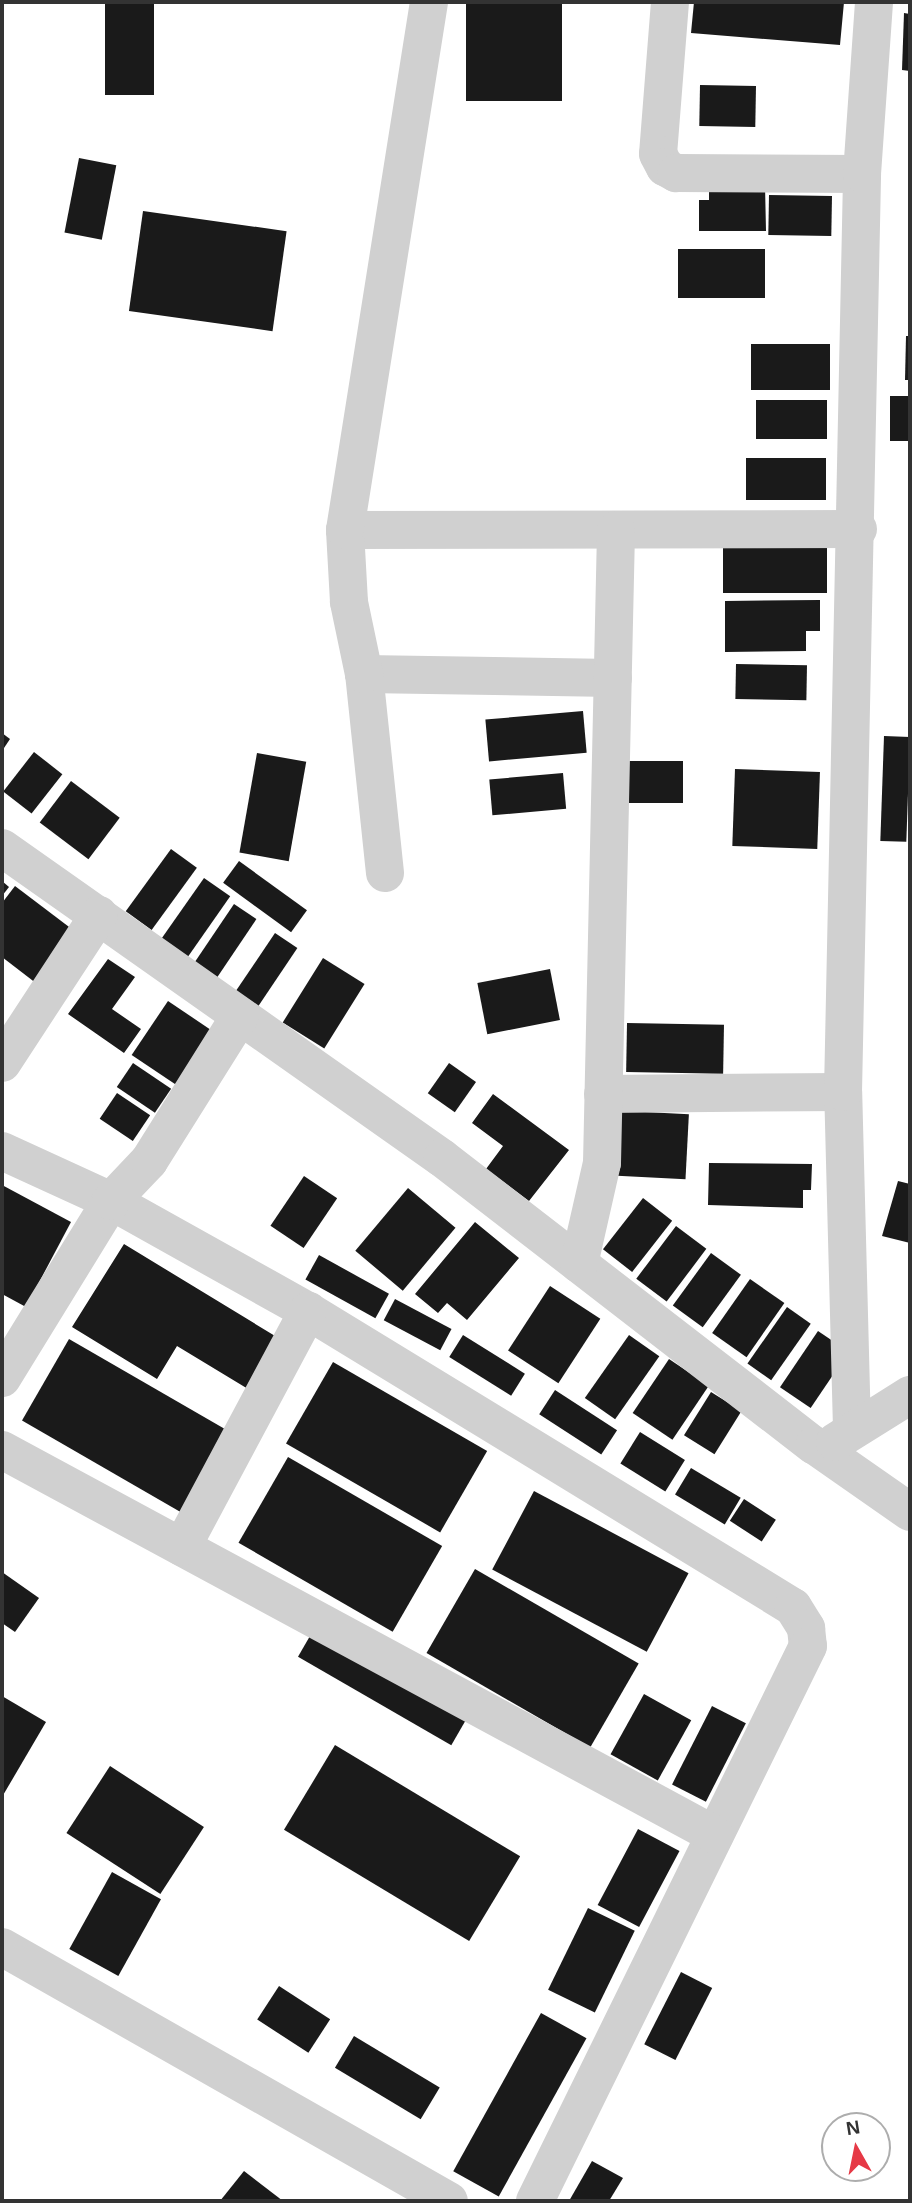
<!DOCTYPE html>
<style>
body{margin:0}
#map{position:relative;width:912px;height:2203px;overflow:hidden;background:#fff;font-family:Helvetica,sans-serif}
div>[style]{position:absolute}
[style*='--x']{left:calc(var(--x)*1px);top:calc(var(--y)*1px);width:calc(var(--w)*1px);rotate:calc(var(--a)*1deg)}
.building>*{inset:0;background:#1a1a1a;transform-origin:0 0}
.minor>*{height:38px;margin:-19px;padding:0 19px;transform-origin:19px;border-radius:19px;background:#d0d0d0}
span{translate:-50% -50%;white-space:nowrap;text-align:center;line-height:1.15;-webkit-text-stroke:7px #fff;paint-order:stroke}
.frame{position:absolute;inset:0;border:4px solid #333;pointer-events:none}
.north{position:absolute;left:821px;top:2112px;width:70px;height:70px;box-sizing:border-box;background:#fff;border:2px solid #adadad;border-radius:50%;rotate:351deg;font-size:19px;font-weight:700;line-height:28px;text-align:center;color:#333}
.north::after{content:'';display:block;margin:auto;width:24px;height:32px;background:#e63946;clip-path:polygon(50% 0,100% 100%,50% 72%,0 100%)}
</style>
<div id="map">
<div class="building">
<i style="left:105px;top:2px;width:49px;height:93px"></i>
<i style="left:466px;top:2px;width:96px;height:99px"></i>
<i style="clip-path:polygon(694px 2px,844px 2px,840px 45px,691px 33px)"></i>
<i style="clip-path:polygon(904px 13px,910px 14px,910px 71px,902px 70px)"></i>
<i style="left:700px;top:85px;width:56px;height:41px;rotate:1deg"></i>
<i style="left:79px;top:158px;width:38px;height:76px;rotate:11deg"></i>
<i style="clip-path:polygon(765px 185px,766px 231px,699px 231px,699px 200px,709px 200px,709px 186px)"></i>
<i style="left:769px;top:195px;width:63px;height:40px;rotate:1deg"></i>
<i style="left:143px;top:211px;width:145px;height:101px;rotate:8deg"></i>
<i style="left:678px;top:249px;width:87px;height:49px"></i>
<i style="clip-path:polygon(906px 336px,910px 336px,910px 380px,905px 380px)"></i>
<i style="left:830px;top:344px;width:46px;height:79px;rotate:90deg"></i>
<i style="left:890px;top:396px;width:20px;height:45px"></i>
<i style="left:756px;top:400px;width:71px;height:39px"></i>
<i style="left:746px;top:458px;width:80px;height:42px"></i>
<i style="left:723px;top:544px;width:104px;height:49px"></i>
<i style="clip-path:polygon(820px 600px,820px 631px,806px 631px,806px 651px,725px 652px,725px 601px)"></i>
<i style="left:736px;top:664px;width:71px;height:35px;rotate:1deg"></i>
<i style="left:583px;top:711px;width:42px;height:98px;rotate:85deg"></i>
<i style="clip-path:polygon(2px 733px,10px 739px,2px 751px)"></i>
<i style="left:884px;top:736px;width:26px;height:105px;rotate:2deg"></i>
<i style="left:34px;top:752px;width:36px;height:50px;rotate:38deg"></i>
<i style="left:257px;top:753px;width:50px;height:101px;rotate:10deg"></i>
<i style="left:683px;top:761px;width:42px;height:57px;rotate:90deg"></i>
<i style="left:735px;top:769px;width:85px;height:77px;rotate:2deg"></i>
<i style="left:563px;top:773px;width:36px;height:74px;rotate:85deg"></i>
<i style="left:71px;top:781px;width:61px;height:52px;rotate:37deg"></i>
<i style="left:171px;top:849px;width:32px;height:77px;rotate:36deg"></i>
<i style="left:239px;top:861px;width:84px;height:27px;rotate:36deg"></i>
<i style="left:204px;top:878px;width:32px;height:74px;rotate:35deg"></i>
<i style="clip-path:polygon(2px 881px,9px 887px,2px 896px)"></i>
<i style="clip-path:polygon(15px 886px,81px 936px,41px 987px,2px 957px,2px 903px)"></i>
<i style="left:234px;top:904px;width:27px;height:70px;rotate:34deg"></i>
<i style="left:275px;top:933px;width:27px;height:70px;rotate:34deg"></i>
<i style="left:323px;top:958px;width:49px;height:76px;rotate:32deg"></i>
<i style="clip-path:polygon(108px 959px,135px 977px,112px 1009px,141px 1029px,124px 1053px,68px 1014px)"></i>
<i style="left:550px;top:969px;width:52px;height:74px;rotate:79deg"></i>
<i style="left:168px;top:1001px;width:63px;height:65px;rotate:34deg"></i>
<i style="left:627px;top:1023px;width:97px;height:49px;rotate:1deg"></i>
<i style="left:133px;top:1063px;width:46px;height:29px;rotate:34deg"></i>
<i style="left:449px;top:1063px;width:33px;height:37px;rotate:35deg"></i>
<i style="left:117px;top:1093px;width:40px;height:31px;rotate:34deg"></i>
<i style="clip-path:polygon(493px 1094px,569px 1150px,529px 1201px,486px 1169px,503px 1146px,472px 1123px)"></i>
<i style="left:606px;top:1110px;width:83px;height:65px;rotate:3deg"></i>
<i style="clip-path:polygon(709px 1163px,812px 1164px,811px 1190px,803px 1190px,803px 1208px,708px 1205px)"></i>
<i style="left:304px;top:1176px;width:40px;height:60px;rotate:34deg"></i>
<i style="clip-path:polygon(898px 1181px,910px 1184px,910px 1243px,882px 1236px)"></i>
<i style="clip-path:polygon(2px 1185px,71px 1222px,26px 1307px,2px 1294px)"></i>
<i style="left:408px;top:1188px;width:62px;height:82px;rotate:40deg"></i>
<i style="left:643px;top:1198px;width:37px;height:65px;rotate:38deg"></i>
<i style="clip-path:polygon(475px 1222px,519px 1258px,467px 1320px,447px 1303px,438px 1313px,415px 1294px)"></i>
<i style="left:676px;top:1226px;width:38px;height:66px;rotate:37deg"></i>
<i style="clip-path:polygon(124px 1244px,285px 1342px,253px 1392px,177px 1346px,157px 1379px,72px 1327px)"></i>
<i style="left:711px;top:1253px;width:37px;height:65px;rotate:36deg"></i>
<i style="left:319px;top:1255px;width:80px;height:28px;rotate:29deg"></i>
<i style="left:750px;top:1279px;width:42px;height:66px;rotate:35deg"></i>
<i style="left:550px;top:1286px;width:60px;height:77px;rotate:33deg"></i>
<i style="left:395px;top:1299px;width:64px;height:24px;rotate:28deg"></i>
<i style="left:787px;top:1307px;width:29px;height:69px;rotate:35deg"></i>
<i style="left:818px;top:1331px;width:37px;height:68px;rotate:34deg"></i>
<i style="left:463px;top:1335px;width:73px;height:26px;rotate:32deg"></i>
<i style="left:629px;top:1335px;width:37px;height:77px;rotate:35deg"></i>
<i style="left:69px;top:1339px;width:193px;height:94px;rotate:30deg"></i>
<i style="left:669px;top:1359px;width:48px;height:65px;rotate:34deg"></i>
<i style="left:333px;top:1362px;width:178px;height:94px;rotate:30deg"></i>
<i style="left:555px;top:1390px;width:74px;height:29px;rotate:33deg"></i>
<i style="left:711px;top:1392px;width:36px;height:51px;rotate:32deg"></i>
<i style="left:640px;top:1432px;width:53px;height:37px;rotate:32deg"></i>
<i style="left:288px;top:1457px;width:178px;height:99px;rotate:30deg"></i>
<i style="left:691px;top:1468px;width:58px;height:31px;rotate:31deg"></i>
<i style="left:534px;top:1491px;width:175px;height:89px;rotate:28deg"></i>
<i style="left:744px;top:1499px;width:38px;height:26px;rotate:33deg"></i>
<i style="left:475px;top:1569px;width:189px;height:97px;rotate:30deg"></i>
<i style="clip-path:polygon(2px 1572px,39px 1598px,15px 1632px,2px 1623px)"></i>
<i style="left:314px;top:1629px;width:177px;height:32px;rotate:30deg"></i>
<i style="left:644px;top:1694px;width:54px;height:69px;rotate:29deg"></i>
<i style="clip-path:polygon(2px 1696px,46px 1722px,2px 1797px)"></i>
<i style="left:712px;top:1706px;width:38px;height:88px;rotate:27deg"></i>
<i style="left:335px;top:1745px;width:216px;height:99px;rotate:31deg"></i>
<i style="left:110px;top:1766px;width:112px;height:80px;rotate:33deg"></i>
<i style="left:638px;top:1829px;width:47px;height:86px;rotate:28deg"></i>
<i style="left:112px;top:1872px;width:56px;height:88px;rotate:29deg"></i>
<i style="left:588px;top:1908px;width:52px;height:91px;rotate:26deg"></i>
<i style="left:681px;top:1972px;width:35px;height:81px;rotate:27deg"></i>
<i style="left:279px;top:1986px;width:61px;height:40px;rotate:33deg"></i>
<i style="left:541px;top:2013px;width:52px;height:181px;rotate:29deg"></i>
<i style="left:354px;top:2036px;width:100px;height:37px;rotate:31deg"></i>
<i style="clip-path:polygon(592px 2161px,623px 2178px,609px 2201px,569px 2201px)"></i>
<i style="clip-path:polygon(244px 2171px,283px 2201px,220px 2201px)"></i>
</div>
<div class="minor">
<i style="--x:670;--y:2;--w:152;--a:94.5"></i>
<i style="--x:658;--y:154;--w:15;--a:62"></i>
<i style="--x:665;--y:167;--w:13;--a:29"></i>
<i style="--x:676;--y:173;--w:186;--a:0.3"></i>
<i style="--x:345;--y:530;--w:513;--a:-0.11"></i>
<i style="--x:364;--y:674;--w:249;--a:0.9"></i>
<i style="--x:2;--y:848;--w:538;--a:35.17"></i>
<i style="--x:442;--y:1158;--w:470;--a:37.7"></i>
<i style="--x:814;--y:1445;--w:117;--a:34.9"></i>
<i style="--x:385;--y:873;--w:200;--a:-96"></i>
<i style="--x:364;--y:674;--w:74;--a:-101.8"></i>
<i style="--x:349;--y:602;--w:72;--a:-93.2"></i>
<i style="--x:345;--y:530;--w:535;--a:-80.96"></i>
<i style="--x:2;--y:1063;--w:177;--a:-56.8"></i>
<i style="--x:603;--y:1094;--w:240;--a:-0.5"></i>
<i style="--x:2;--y:1151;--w:120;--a:24.6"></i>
<i style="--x:111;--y:1201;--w:226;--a:29.2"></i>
<i style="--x:308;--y:1311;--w:568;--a:31.4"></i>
<i style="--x:793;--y:1607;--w:25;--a:58"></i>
<i style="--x:806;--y:1628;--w:18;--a:84"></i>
<i style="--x:808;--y:1646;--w:619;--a:116.19"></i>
<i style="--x:579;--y:1264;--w:104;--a:-77.2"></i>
<i style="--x:602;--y:1163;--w:633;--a:-88.73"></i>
<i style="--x:2;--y:1378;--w:208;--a:-58.4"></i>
<i style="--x:111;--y:1201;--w:55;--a:-46.5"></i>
<i style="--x:149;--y:1161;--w:171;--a:-57.9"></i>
<i style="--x:852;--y:1429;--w:337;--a:-91.5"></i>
<i style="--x:843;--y:1092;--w:918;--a:-88.81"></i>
<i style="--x:862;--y:174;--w:172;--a:-86"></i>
<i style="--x:835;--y:1442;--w:89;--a:-32.1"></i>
<i style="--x:2;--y:1450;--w:810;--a:28.37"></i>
<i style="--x:182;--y:1547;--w:268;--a:-61.9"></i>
<i style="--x:2;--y:1947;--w:514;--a:29.61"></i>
</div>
<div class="frame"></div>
<div class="north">N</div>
</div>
